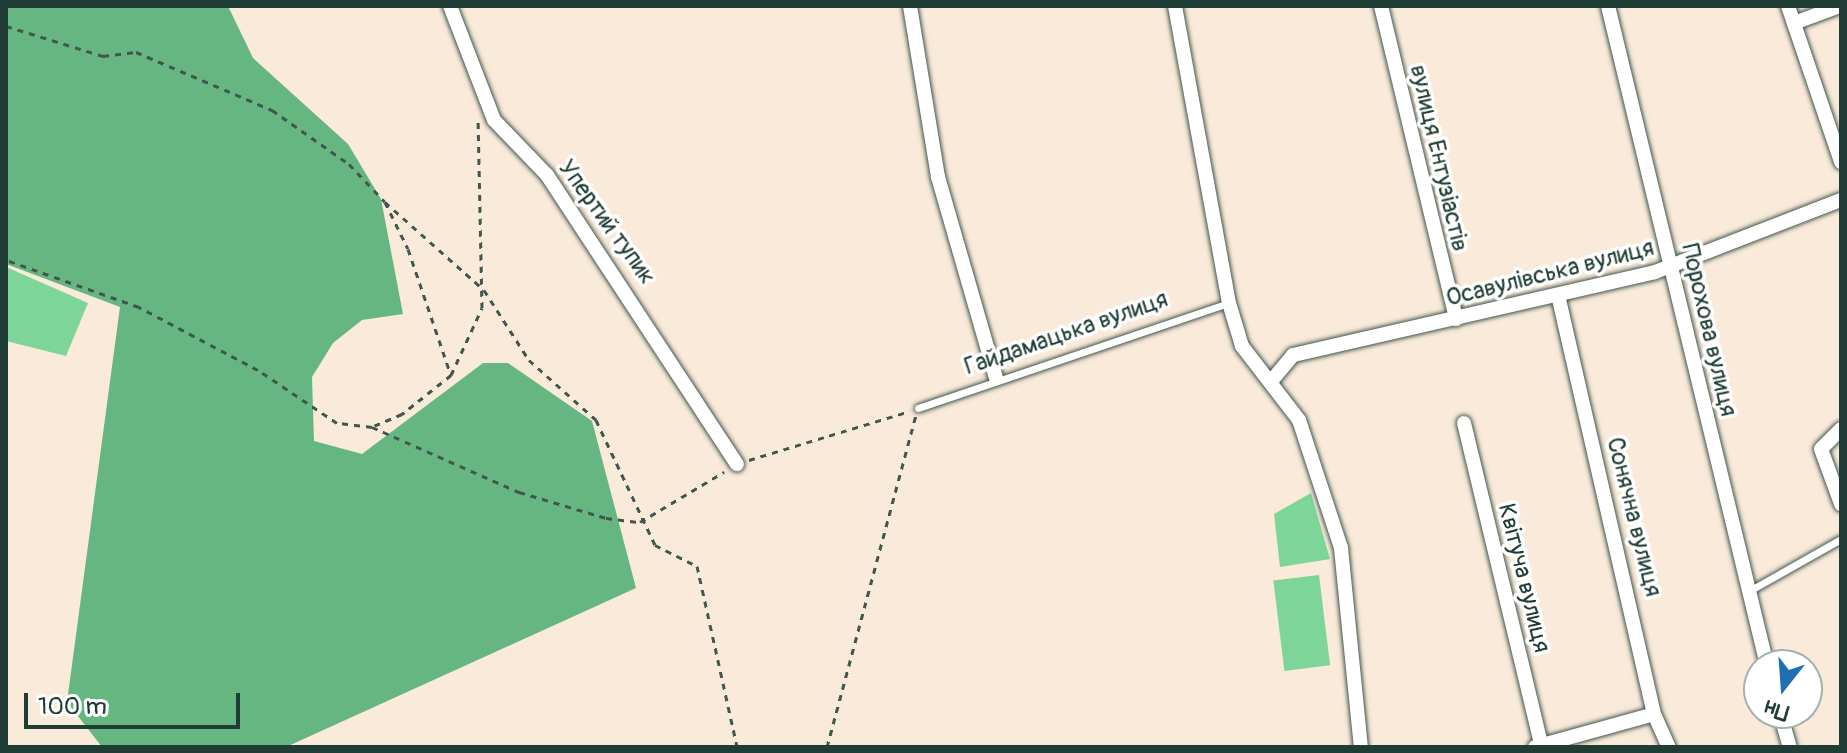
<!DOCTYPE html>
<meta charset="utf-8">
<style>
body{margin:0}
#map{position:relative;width:1847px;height:753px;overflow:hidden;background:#f9ead9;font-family:Pangolin,sans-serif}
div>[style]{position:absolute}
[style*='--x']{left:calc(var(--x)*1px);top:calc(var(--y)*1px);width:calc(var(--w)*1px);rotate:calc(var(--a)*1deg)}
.green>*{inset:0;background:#7ed599;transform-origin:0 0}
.forest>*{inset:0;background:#66b681}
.path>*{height:3px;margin-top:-1.5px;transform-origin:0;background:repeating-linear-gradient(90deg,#40574d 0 6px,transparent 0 12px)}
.roads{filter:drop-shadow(0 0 2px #40574d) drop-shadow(0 0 2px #40574d)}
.lane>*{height:7px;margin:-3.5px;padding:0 3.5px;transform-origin:3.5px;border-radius:3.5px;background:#fff}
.street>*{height:14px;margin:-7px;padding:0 7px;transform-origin:7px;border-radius:7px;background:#fff}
span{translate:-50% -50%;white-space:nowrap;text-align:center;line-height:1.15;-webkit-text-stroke:7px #fff;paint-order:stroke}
.street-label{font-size:24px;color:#1f3d34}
.frame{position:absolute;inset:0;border:8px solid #1f3d34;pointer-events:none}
.north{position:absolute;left:1743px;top:649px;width:80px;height:80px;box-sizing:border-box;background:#fff;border:2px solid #a5b1ae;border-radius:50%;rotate:197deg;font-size:22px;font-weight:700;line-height:32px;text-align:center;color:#1f3d34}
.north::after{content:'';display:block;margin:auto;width:28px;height:36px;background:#1f6fb2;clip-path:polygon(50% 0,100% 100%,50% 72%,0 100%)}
.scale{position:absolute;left:24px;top:693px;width:216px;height:36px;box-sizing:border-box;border:4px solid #1f3d34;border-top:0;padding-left:10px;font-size:24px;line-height:28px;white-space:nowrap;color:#1f3d34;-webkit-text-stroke:6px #fff;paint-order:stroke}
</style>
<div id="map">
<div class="green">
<i style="clip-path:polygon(6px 267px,88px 303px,66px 356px,6px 341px)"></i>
<i style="clip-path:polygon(1311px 493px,1330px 559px,1280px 567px,1274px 514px)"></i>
<i style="left:1319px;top:575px;width:91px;height:46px;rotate:83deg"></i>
</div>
<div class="forest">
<i style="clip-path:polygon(6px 6px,228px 6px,253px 58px,348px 144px,381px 199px,403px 314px,362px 320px,333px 343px,312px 377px,314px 441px,362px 454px,483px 363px,508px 363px,592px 421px,636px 588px,286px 747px,102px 747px,67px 702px,120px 307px,6px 264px)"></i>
</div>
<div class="path">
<i style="--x:6;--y:26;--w:102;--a:17.2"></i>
<i style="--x:103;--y:56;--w:33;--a:-7"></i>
<i style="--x:136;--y:52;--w:148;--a:23.1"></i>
<i style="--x:272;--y:110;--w:94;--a:35"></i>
<i style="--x:349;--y:164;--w:52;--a:46.5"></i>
<i style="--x:385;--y:202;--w:52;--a:63.9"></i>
<i style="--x:408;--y:249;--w:133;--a:71.2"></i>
<i style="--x:451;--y:375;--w:63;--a:141.5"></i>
<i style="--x:402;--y:414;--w:33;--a:157"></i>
<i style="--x:372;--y:427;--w:35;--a:-173"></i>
<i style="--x:337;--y:423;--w:95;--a:-146.1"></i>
<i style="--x:258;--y:370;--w:135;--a:-152.1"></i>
<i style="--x:139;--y:307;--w:141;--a:-160.5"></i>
<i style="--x:385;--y:202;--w:132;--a:41.6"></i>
<i style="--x:484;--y:290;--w:83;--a:57.3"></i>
<i style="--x:529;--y:360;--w:90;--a:41.8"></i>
<i style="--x:596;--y:420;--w:138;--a:64.7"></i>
<i style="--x:655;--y:545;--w:47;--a:26.6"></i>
<i style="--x:697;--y:566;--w:185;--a:77.5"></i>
<i style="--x:451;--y:375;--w:74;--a:-65.2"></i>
<i style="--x:482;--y:308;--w:189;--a:-91.2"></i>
<i style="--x:372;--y:427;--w:161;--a:23.9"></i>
<i style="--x:519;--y:492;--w:91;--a:16.6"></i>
<i style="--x:606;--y:518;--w:34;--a:7"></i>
<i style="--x:640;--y:522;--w:98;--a:-30.8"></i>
<i style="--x:749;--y:460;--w:168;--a:-16.9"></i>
<i style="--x:827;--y:747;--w:343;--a:-75"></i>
</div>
<div class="roads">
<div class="lane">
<i style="--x:918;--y:408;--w:328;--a:-18.7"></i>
<i style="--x:1749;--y:591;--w:106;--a:-29.5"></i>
</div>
<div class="street">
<i style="--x:450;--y:6;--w:122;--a:68.9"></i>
<i style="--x:494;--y:120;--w:76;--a:46.1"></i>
<i style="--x:547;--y:175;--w:346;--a:56.7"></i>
<i style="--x:910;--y:6;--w:173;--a:80.7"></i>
<i style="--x:938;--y:177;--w:209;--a:73.9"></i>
<i style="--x:1175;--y:6;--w:302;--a:79.7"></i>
<i style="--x:1229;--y:303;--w:45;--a:73.2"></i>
<i style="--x:1242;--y:346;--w:93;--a:52.4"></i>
<i style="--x:1299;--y:420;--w:135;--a:71.8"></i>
<i style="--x:1341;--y:548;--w:200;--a:84.3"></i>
<i style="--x:1381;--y:6;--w:322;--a:76.5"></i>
<i style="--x:1608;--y:6;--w:678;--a:76.44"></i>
<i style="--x:1788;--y:6;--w:165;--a:71.2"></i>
<i style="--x:1794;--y:23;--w:49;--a:-20.3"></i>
<i style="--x:1558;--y:295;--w:430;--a:77.1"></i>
<i style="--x:1654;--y:714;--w:36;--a:66"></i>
<i style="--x:1273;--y:379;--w:31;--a:-50"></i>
<i style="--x:1293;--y:355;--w:371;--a:-12.9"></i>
<i style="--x:1655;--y:272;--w:199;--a:-21.2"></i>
<i style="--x:1464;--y:423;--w:329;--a:76.5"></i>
<i style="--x:1841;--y:429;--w:28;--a:135"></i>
<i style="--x:1821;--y:449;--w:59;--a:70"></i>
<i style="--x:1780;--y:713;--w:35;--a:74"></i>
<i style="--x:1535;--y:747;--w:123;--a:-15.5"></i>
</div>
</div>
<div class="street-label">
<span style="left:1439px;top:158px;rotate:77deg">вулиця Ентузіастів</span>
<span style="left:607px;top:222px;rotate:54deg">Упертий тупик</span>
<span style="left:1550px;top:273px;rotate:-14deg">Осавулівська вулиця</span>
<span style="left:1709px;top:330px;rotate:77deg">Порохова вулиця</span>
<span style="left:1066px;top:333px;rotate:-19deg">Гайдамацька вулиця</span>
<span style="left:1634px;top:517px;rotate:76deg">Сонячна вулиця</span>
<span style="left:1524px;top:578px;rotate:76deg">Квітуча вулиця</span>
</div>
<div class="frame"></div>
<div class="north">Пн</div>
<div class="scale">100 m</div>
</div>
